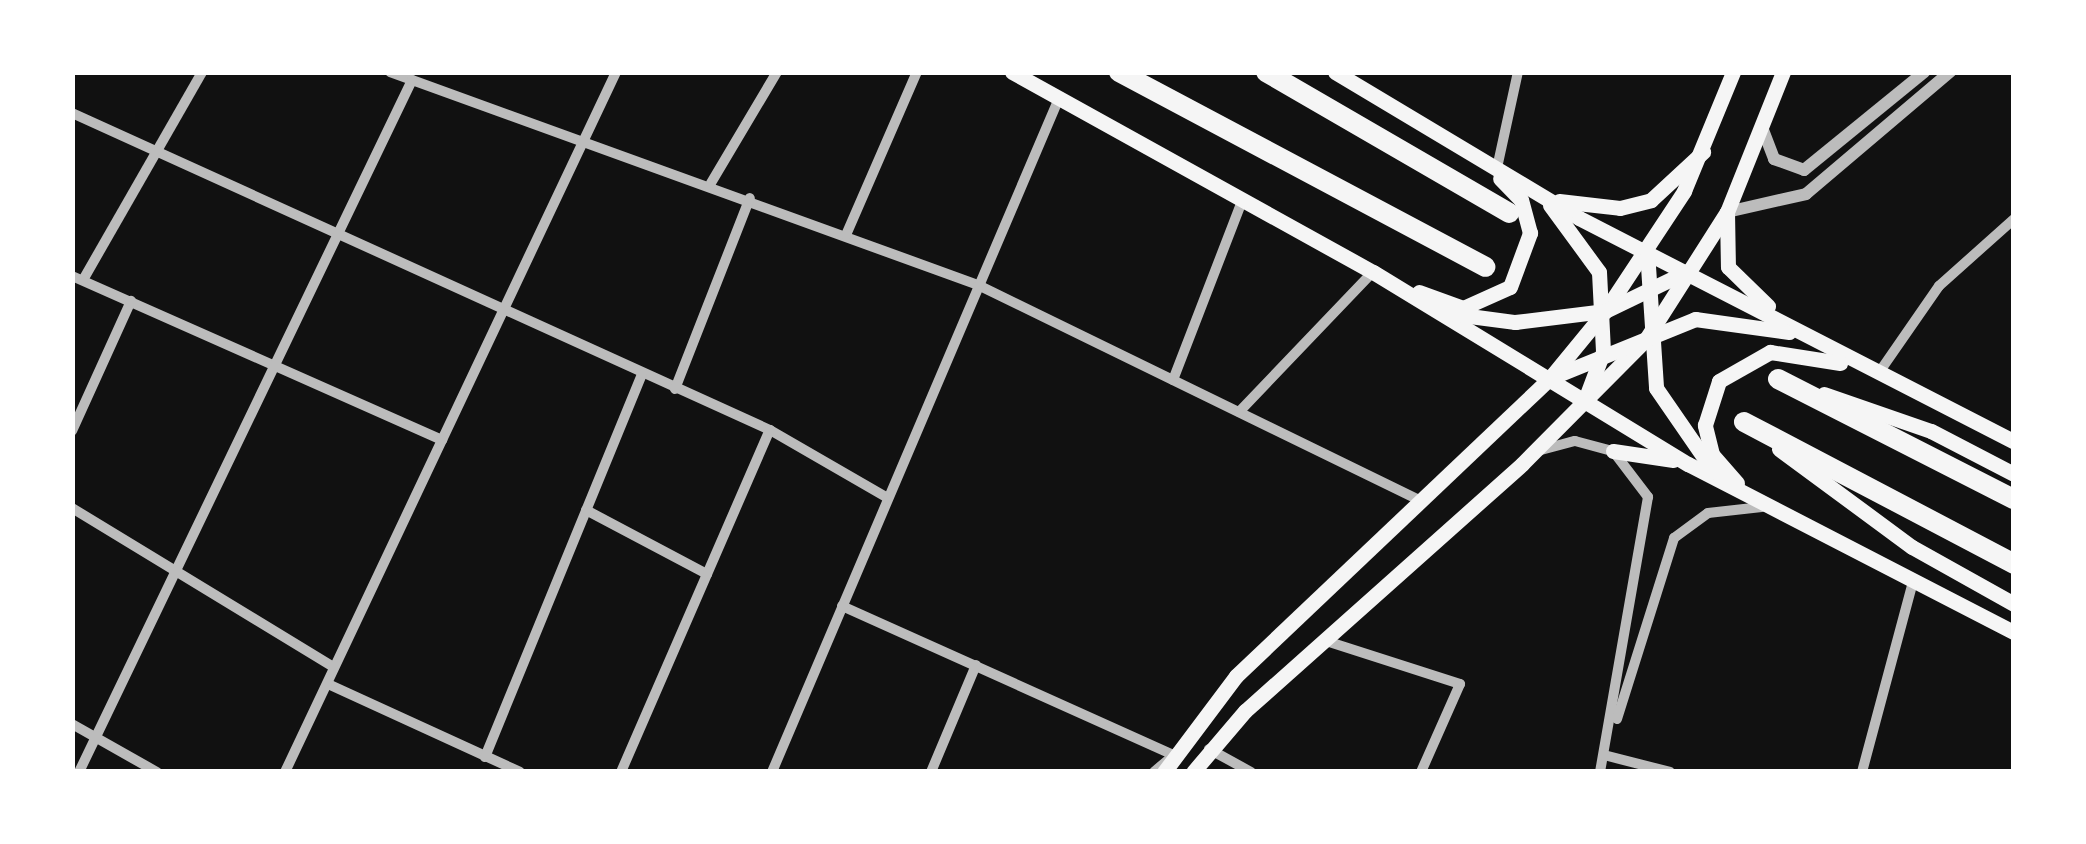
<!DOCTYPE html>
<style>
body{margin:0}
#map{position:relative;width:2086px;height:844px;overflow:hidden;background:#111;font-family:Commissioner,sans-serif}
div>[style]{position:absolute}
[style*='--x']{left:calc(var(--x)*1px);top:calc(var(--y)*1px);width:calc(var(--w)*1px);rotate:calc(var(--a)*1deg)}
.minor>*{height:10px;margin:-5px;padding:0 5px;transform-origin:5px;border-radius:5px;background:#bcbcbc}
.tertiary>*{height:12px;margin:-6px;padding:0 6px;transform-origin:6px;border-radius:6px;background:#bcbcbc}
.secondary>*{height:15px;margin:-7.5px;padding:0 7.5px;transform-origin:7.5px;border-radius:7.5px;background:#f5f5f5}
.primary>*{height:15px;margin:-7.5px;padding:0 7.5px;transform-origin:7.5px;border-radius:7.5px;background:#f5f5f5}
.motorway>*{height:20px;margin:-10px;padding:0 10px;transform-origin:10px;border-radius:10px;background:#f5f5f5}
span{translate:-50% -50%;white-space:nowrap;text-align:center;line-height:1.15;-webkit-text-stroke:9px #fff;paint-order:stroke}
.frame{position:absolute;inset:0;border:75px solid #fff;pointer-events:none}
</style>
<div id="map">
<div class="minor">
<i style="--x:390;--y:72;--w:625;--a:19.91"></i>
<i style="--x:978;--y:285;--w:493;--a:26"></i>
<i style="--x:72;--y:113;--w:767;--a:24.43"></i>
<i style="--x:770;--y:430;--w:136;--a:30"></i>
<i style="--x:1497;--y:168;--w:98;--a:-77.7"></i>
<i style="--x:711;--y:183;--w:129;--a:-59.3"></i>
<i style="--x:846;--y:235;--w:178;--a:-66.5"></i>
<i style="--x:72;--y:276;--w:405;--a:23.9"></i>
<i style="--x:83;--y:280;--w:240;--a:-60.2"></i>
<i style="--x:1878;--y:374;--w:107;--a:-55.3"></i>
<i style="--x:1939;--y:286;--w:101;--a:-41.8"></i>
<i style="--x:1173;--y:380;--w:192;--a:-68.9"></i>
<i style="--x:675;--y:389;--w:205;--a:-68.6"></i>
<i style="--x:1239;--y:412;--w:194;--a:-46.3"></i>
<i style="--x:72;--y:431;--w:143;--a:-65.6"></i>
<i style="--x:1541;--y:450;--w:35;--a:-15"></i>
<i style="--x:1575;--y:441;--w:39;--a:15"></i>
<i style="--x:1613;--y:451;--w:58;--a:52.7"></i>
<i style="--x:1648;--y:497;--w:279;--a:99.9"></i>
<i style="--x:72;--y:508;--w:306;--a:31.3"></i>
<i style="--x:586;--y:510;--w:137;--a:27.9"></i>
<i style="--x:842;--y:606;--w:364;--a:24.2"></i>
<i style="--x:1174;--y:755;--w:26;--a:140"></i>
<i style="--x:1323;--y:640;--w:144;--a:17.8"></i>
<i style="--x:1460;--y:684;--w:96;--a:113.9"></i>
<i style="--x:328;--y:684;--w:211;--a:24.6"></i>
<i style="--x:1617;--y:719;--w:190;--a:-72.5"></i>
<i style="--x:1674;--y:538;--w:42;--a:-36.3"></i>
<i style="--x:1708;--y:513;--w:54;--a:-6.3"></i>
<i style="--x:72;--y:724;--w:98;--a:29.5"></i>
<i style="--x:1209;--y:749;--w:48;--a:28.7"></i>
<i style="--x:1604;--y:755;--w:68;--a:14.4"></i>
<i style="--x:485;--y:757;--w:413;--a:-67.7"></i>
<i style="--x:79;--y:772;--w:768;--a:-64.3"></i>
<i style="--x:285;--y:772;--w:774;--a:-64.69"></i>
<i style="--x:621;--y:772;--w:373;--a:-66.5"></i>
<i style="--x:772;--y:772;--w:733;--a:-66.93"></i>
<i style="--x:931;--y:772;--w:116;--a:-67.2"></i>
<i style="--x:1862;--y:772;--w:197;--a:-75"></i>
</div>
<div class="tertiary">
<i style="--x:1763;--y:130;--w:31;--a:69"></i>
<i style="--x:1774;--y:159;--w:32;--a:20"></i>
<i style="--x:1804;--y:170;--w:155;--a:-39.2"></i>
<i style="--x:1727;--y:212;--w:81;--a:-12.8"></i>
<i style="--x:1806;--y:194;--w:189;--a:-40.3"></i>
</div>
<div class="secondary">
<i style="--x:1164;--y:772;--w:120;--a:-53.1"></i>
<i style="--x:1236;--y:676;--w:433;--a:-43.5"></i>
<i style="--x:1550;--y:378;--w:87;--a:-50.6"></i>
<i style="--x:1605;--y:311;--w:144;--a:-56.6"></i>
<i style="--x:1684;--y:191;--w:129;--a:-67.6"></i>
<i style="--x:1193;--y:772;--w:80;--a:-49.6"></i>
<i style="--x:1245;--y:711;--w:371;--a:-41.7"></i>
<i style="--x:1522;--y:464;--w:176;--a:-45.2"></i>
<i style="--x:1646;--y:339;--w:151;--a:-57.5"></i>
<i style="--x:1727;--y:212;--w:151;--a:-68.2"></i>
</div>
<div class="primary">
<i style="--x:1012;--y:72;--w:413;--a:29"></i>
<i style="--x:1373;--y:272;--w:369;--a:31.4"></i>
<i style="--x:1688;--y:464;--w:367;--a:27.3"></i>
<i style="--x:1335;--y:72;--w:284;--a:30.9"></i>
<i style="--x:1579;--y:218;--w:489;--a:27.2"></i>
<i style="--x:1559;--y:201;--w:61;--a:6.5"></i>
<i style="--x:1620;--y:208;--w:32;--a:-14"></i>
<i style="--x:1651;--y:200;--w:71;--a:-42.7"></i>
<i style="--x:1550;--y:205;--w:83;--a:53.8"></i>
<i style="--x:1599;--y:272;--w:80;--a:87.1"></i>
<i style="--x:1603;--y:352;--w:51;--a:110.6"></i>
<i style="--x:1727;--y:212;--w:55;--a:89"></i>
<i style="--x:1728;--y:267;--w:56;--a:44.3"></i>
<i style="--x:1647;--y:251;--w:137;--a:86.2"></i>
<i style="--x:1656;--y:388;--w:102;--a:55.4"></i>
<i style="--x:1419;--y:292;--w:47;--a:20"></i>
<i style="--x:1463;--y:308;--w:51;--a:-24.1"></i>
<i style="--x:1510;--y:287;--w:58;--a:-69.7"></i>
<i style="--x:1530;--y:233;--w:34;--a:-105"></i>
<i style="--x:1521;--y:200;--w:30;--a:-134"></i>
<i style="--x:1454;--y:314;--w:62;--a:7.5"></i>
<i style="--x:1515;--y:322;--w:91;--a:-7"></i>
<i style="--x:1605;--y:311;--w:92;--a:-25.7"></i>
<i style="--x:1550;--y:378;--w:157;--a:-22.1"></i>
<i style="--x:1695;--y:319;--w:95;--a:7.9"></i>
<i style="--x:1824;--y:394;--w:113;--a:19.1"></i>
<i style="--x:1931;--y:431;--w:93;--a:27.4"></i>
<i style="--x:1779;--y:449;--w:165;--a:36.4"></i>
<i style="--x:1912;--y:547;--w:117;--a:29.2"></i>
<i style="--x:1613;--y:451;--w:61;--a:8.5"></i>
<i style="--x:1737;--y:483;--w:38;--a:-131"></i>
<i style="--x:1712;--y:454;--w:30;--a:-104"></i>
<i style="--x:1705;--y:425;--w:46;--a:-72.3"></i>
<i style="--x:1719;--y:381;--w:59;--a:-29.6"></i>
<i style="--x:1770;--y:352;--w:71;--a:8.9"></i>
</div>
<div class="motorway">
<i style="--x:1119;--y:72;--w:415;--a:28"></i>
<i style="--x:1266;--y:72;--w:281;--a:30.1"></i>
<i style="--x:1778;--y:379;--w:265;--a:27"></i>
<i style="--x:1744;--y:422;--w:305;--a:27.7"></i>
</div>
<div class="frame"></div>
</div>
